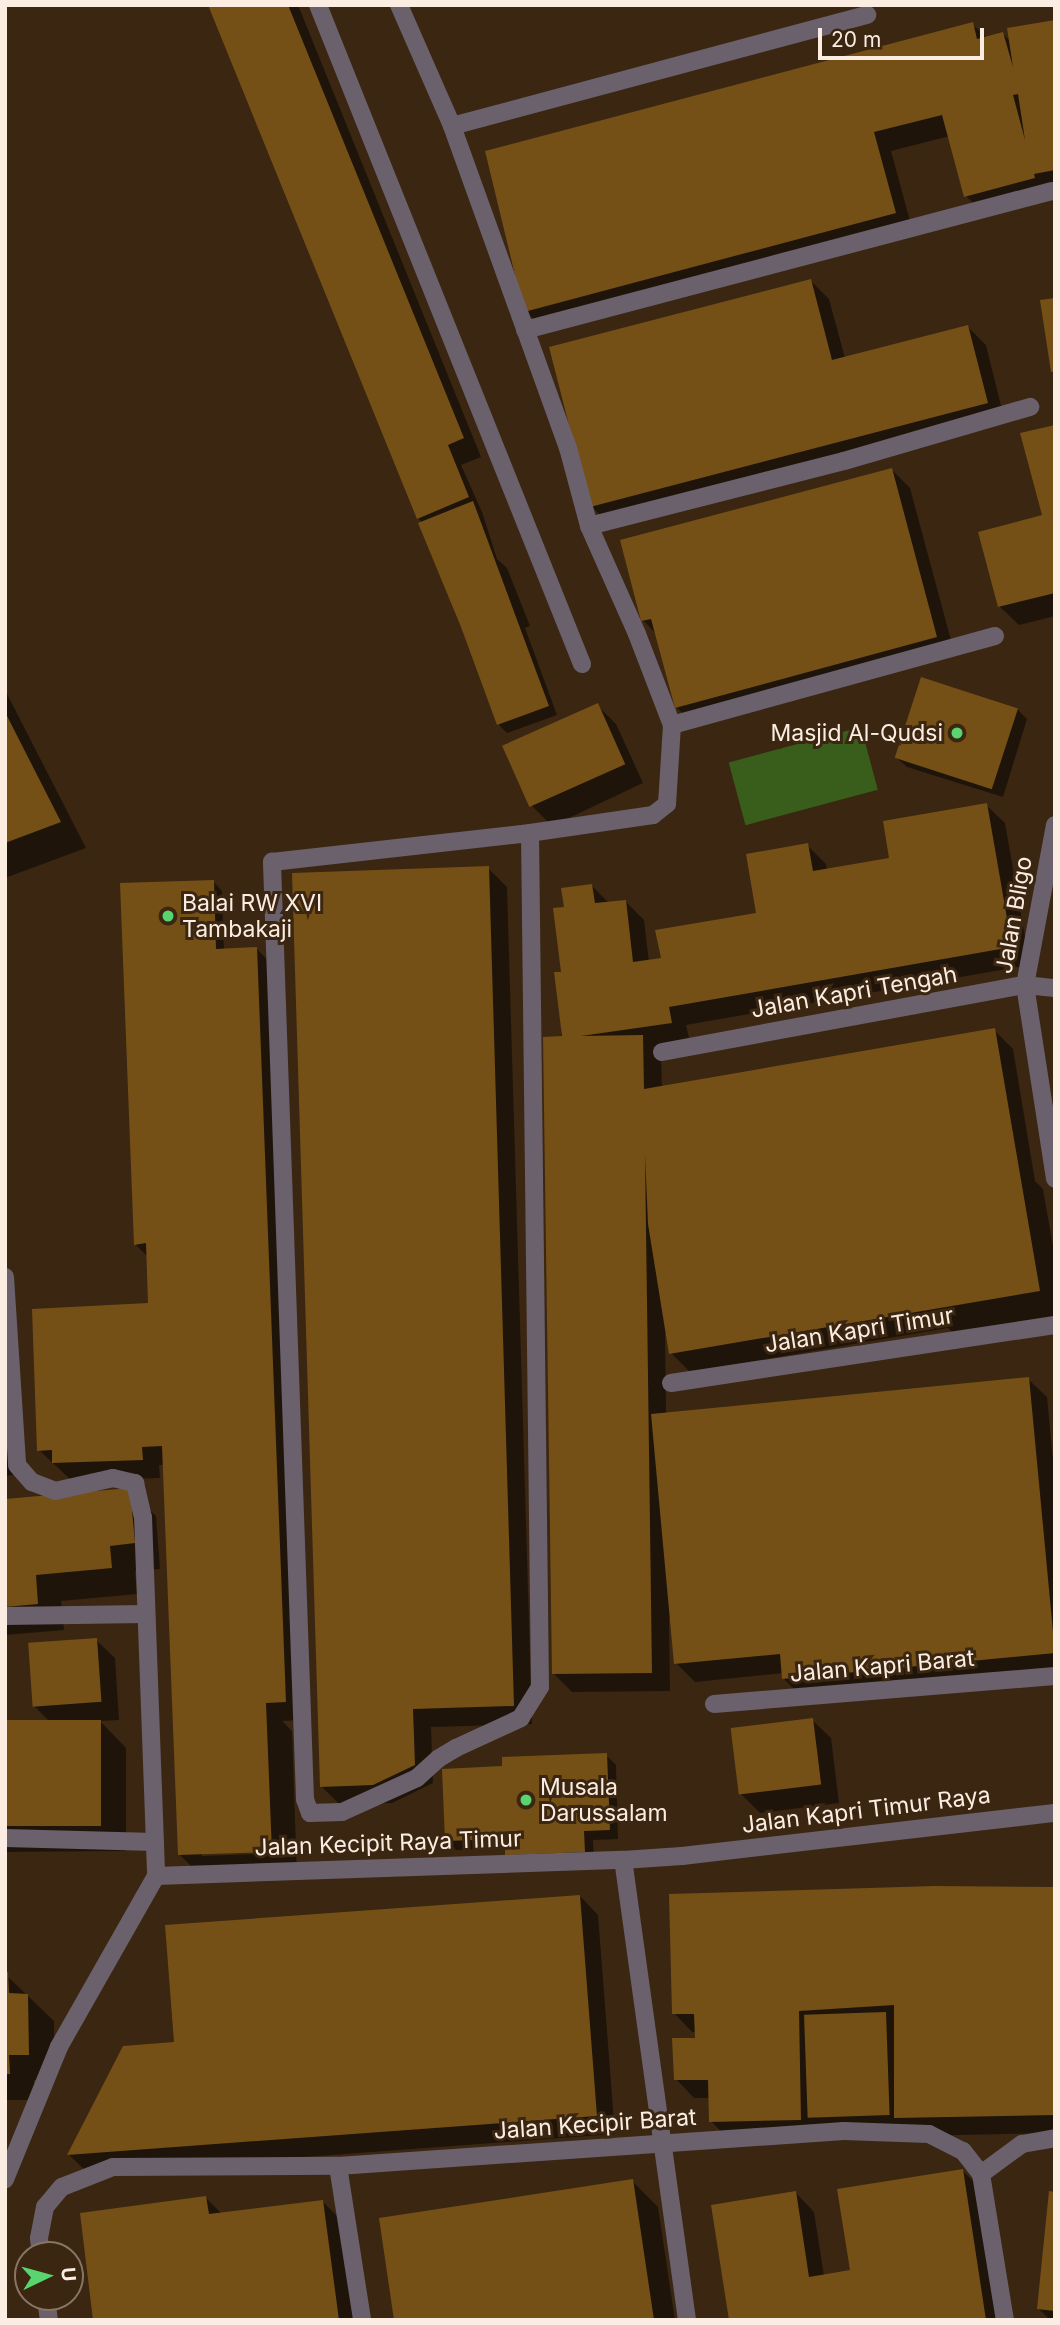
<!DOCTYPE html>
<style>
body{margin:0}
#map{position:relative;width:1060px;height:2325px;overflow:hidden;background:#3b2612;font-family:Inter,sans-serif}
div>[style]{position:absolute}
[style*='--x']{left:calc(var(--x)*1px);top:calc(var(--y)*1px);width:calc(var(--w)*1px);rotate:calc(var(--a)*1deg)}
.green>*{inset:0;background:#395e1b;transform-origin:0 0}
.shadow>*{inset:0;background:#0007}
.building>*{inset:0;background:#755016;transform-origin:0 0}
.minor>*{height:18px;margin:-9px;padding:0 9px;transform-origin:9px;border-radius:9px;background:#6a616c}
.dots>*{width:19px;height:19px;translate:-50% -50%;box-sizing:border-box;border:4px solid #3b2612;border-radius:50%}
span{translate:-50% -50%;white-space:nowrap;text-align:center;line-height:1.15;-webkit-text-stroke:6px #3b2612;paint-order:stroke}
.poi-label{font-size:23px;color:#fbede1}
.right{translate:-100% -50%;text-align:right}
.left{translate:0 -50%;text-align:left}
.street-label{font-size:23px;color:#fbede1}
.frame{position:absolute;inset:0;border:7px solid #fbede1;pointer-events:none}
.north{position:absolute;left:14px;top:2241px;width:70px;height:70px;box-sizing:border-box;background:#3b2612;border:2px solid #887665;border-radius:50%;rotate:85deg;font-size:19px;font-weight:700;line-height:28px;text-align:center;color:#fbede1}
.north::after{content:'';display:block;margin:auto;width:24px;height:32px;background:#59d56f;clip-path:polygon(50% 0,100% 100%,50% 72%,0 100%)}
.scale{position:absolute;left:818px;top:28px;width:166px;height:32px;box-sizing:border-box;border:4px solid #fbede1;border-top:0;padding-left:9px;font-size:21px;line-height:24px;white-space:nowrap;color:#fbede1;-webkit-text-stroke:5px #3b2612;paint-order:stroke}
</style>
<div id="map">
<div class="green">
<div style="left:861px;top:727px;width:65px;height:137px;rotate:75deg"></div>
</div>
<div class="shadow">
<div style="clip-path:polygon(210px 5px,298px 5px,481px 457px,461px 465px,482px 512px,497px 559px,507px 568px,530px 626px,525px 628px,557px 715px,507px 733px,498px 724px,423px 523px,418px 518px)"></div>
<div style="clip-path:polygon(1055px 21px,1055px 191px,985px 215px,966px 196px,950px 136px,891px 151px,913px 232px,544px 330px,526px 311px,972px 24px,987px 38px,1003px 34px,1010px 41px)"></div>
<div style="clip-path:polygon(811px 281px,829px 299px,845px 358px,968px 327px,986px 345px,1005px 422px,610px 525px,591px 506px)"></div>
<div style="clip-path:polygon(1055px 426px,1055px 616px,1019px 625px,1000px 607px,980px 533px,1044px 516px)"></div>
<div style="clip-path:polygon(892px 470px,910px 488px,955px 655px,695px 725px,676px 707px,657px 635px,643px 620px)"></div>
<div style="clip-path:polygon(5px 690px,86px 848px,5px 878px)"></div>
<div style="clip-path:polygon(597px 705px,616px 724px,643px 783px,552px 826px,533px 807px,505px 748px)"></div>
<div style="clip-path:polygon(1017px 709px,1027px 719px,1003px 797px,907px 767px,897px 758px)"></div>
<div style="clip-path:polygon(986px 805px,1005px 823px,1030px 965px,686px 1025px,690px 1042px,653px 1047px,661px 1056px,662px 1088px,994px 1030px,1013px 1049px,1035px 1181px,1043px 1189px,1055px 1258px,1055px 1319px,955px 1335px,948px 1328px,690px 1372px,671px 1353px,665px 1331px,666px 1414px,1028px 1379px,1047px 1397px,1055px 1481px,1055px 1680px,802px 1697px,783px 1678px,783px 1673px,695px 1682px,676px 1663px,672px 1619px,669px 1619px,670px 1691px,572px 1692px,554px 1674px,562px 973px,566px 908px,592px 886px,609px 903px,625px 901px,644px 920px,649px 962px,663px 960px,758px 914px,807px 845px,826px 864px,827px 871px,891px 860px)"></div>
<div style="clip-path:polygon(488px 868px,507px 887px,532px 1724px,431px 1727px,433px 1783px,392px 1803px,340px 1805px,321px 1786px)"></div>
<div style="clip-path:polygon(evenodd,213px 881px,222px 891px,224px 951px,257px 949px,275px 968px,304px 1720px,282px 1721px,292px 1731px,297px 1877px,206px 1881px,180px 1855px,164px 1465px,159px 1465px,160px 1478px,72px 1481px,39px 1450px,150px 1304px,148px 1257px,136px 1245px,213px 881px,281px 1850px,281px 1853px,202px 1856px,202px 1853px,281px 1850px)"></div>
<div style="clip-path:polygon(5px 1428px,15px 1438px,19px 1474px,5px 1476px)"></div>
<div style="clip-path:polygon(130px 1490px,156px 1516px,160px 1569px,135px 1571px,137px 1594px,61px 1601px,64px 1630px,5px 1635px,5px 1500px)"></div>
<div style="clip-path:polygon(96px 1640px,115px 1658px,119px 1720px,100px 1721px,126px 1748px,126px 1851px,5px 1852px,5px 1722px,50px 1722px,34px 1706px)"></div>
<div style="clip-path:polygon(812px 1720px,831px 1738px,839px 1803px,760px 1813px,741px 1794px)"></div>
<div style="clip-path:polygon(606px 1755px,616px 1765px,618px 1839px,593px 1840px,594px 1861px,516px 1864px,507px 1854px,507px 1848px,456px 1850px,447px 1840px,504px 1768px)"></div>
<div style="clip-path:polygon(1055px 1887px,1055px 2133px,729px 2140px,711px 2121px,710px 2098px,694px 2098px,676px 2079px,697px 2040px,697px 2032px,692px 2032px,674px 2013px)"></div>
<div style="clip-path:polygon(580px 1896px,598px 1915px,615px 2134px,88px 2173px,69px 2155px,176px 2044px)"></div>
<div style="clip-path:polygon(5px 1974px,54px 2021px,54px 2080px,34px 2080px,35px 2100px,5px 2100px)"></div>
<div style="clip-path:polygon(962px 2170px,988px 2196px,1001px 2320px,731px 2320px,796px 2193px,814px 2212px,824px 2276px,849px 2272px)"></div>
<div style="clip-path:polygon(632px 2181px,658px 2207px,675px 2320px,397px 2320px)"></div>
<div style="clip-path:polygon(1055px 2194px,1055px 2320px,1050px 2320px,1039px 2309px)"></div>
<div style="clip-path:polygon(206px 2198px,222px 2214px,323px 2202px,341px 2220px,354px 2320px,95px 2320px)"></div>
</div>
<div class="building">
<div style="clip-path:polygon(208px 5px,288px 5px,464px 438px,448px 445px,469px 497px,417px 519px)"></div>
<div style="clip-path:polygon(evenodd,1055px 20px,1055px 170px,1034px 174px,1035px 178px,964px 197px,942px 115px,874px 132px,896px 213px,524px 312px,485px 151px,973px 22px,977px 39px,1003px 32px,1013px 67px,1007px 28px,1055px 20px,1018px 94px,1025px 140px,1013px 95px,1018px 94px)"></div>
<div style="clip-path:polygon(811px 279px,832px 360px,968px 325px,988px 403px,590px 507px,549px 347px)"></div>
<div style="clip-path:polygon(1055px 298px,1055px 371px,1051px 372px,1040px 300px)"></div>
<div style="clip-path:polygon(1055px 425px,1055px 593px,998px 607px,978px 532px,1042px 515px,1020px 433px)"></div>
<div style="clip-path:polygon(892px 468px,937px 637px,675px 708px,651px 619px,641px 621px,620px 540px)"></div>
<div style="clip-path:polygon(473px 501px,549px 706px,497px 725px,461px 627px,418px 523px)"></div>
<div style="left:921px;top:677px;width:102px;height:85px;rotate:18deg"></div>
<div style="left:598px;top:703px;width:67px;height:105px;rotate:66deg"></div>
<div style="clip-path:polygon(5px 712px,61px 822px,5px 843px)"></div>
<div style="clip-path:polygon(987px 803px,1012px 947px,669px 1007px,672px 1023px,581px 1036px,643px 1035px,644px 1089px,995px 1028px,1040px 1291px,669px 1354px,648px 1224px,645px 1154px,652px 1673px,552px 1674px,543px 1037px,562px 1036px,554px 972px,561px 972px,553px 908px,564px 907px,561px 888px,592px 884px,595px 903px,626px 900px,633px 962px,661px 958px,655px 930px,756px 913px,746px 854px,808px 843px,813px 871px,889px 858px,883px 821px)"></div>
<div style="clip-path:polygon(489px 866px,514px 1706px,413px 1709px,415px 1765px,373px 1785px,320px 1787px,292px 873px)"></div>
<div style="clip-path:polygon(214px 880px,216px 949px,257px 947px,286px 1702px,266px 1703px,272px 1852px,178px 1855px,162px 1446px,142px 1447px,143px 1460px,52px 1463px,52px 1450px,37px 1451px,32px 1309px,148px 1303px,146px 1243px,134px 1245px,120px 883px)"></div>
<div style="clip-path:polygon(1029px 1377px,1055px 1653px,782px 1679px,780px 1654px,674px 1664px,651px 1414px)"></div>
<div style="clip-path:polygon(130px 1488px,135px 1543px,110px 1546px,112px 1568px,36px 1575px,38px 1604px,5px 1607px,5px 1499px)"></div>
<div style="left:97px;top:1638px;width:64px;height:69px;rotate:86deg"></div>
<div style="left:813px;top:1718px;width:67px;height:83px;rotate:83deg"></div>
<div style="left:5px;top:1720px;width:96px;height:106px"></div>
<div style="clip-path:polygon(607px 1753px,610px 1830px,584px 1831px,585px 1852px,505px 1855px,505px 1839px,445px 1841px,442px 1769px,502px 1766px,502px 1757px)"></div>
<div style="clip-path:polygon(935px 1886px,1055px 1887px,1055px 2115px,894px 2118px,894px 2005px,799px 2011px,801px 2120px,709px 2122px,708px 2080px,674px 2080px,672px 2038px,695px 2038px,694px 2014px,672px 2014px,669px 1894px)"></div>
<div style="clip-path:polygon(580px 1895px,597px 2116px,67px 2155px,123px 2046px,174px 2042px,165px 1925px)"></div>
<div style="clip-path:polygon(5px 1972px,8px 1972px,9px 1993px,28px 1994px,29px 2055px,9px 2055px,10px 2074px,5px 2074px)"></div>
<div style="left:886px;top:2012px;width:103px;height:82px;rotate:88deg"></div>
<div style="clip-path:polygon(963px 2169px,986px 2320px,729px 2320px,711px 2205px,796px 2191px,809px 2277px,850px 2270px,837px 2189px)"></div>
<div style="clip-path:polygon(633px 2179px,654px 2320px,394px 2320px,379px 2218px)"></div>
<div style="clip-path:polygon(1049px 2191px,1055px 2192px,1055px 2311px,1037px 2309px)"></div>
<div style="clip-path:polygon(206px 2196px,209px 2214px,323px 2200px,339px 2320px,93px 2320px,80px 2213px)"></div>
</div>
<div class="minor">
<div style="--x:318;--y:5;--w:710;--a:68.17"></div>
<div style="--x:399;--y:5;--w:132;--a:66.3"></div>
<div style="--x:452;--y:126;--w:342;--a:70.2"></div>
<div style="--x:568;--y:448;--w:81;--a:74.9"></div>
<div style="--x:589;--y:526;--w:118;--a:66"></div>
<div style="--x:637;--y:634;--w:97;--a:69"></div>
<div style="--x:672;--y:725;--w:79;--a:93.6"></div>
<div style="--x:667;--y:804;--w:18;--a:142"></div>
<div style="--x:653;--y:815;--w:124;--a:171.7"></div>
<div style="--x:452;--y:126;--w:430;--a:-15"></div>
<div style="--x:525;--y:330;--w:545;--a:-14.78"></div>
<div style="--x:589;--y:526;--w:263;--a:-14.3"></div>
<div style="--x:844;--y:461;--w:194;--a:-16.2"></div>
<div style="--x:672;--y:725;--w:335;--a:-15.4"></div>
<div style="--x:1055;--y:825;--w:163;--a:100.6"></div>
<div style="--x:1025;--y:985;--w:196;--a:81.2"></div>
<div style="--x:530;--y:833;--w:854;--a:89.33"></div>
<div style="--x:540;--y:1687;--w:36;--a:122"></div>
<div style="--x:521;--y:1718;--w:72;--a:155.2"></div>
<div style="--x:456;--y:1748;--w:21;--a:149"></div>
<div style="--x:438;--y:1759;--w:28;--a:138"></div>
<div style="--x:417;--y:1778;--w:82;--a:155.6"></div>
<div style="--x:342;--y:1812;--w:32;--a:178"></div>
<div style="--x:310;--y:1813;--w:15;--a:-110"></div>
<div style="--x:305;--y:1799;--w:938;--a:-92.02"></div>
<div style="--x:272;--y:862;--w:260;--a:-6.4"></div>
<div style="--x:662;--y:1052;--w:369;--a:-10.5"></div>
<div style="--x:1025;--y:985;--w:30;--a:6"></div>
<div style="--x:5;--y:1277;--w:188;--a:86.3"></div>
<div style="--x:17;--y:1465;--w:23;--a:49"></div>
<div style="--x:32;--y:1482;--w:25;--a:21"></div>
<div style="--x:55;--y:1491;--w:59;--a:-12.6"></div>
<div style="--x:113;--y:1478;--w:23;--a:13"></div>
<div style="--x:135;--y:1483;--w:35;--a:77"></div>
<div style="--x:143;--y:1517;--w:359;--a:87.9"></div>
<div style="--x:156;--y:1876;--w:197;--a:119.6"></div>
<div style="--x:59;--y:2047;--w:143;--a:112.2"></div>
<div style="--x:671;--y:1383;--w:388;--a:-8.6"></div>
<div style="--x:5;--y:1616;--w:140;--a:-0.8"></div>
<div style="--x:714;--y:1704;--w:342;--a:-4.7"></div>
<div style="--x:5;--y:1838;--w:150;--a:1.5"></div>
<div style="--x:156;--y:1876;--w:467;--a:-2"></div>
<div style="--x:338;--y:2166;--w:156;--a:81.1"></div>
<div style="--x:981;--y:2174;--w:148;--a:80.7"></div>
<div style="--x:41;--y:2255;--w:17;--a:-97"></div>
<div style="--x:39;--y:2238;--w:32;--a:-79"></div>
<div style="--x:45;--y:2207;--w:26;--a:-50"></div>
<div style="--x:62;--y:2187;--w:55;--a:-21.4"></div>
<div style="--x:113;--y:2167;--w:225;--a:-0.3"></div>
<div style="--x:338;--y:2166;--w:507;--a:-3.96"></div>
<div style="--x:844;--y:2131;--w:85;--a:2"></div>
<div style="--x:929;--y:2134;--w:38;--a:27"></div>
<div style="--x:963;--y:2151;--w:29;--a:52"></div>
<div style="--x:981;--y:2174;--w:51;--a:-36.2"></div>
<div style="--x:1022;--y:2144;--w:34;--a:-10"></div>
<div style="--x:46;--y:2297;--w:23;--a:83"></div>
<div style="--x:687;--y:2320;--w:464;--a:-97.9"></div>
<div style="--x:623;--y:1860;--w:59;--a:-3.9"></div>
<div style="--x:682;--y:1856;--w:375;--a:-6.6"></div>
</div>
<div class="dots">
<div style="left:957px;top:733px;background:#59d56f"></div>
<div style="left:168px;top:916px;background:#59d56f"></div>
<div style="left:526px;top:1800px;background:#59d56f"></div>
</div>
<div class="poi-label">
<span class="right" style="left:943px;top:733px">Masjid Al-Qudsi</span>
<span class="left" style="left:182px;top:916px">Balai RW XVI<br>Tambakaji</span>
<span class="left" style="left:540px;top:1800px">Musala<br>Darussalam</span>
</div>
<div class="street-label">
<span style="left:1014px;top:915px;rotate:-80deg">Jalan Bligo</span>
<span style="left:854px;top:992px;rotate:-10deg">Jalan Kapri Tengah</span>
<span style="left:859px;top:1330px;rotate:-9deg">Jalan Kapri Timur</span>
<span style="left:882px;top:1666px;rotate:-5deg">Jalan Kapri Barat</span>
<span style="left:866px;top:1810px;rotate:-7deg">Jalan Kapri Timur Raya</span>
<span style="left:388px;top:1843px;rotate:-2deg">Jalan Kecipit Raya Timur</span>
<span style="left:595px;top:2124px;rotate:-4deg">Jalan Kecipir Barat</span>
</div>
<div class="frame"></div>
<div class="north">U</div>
<div class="scale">20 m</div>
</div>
